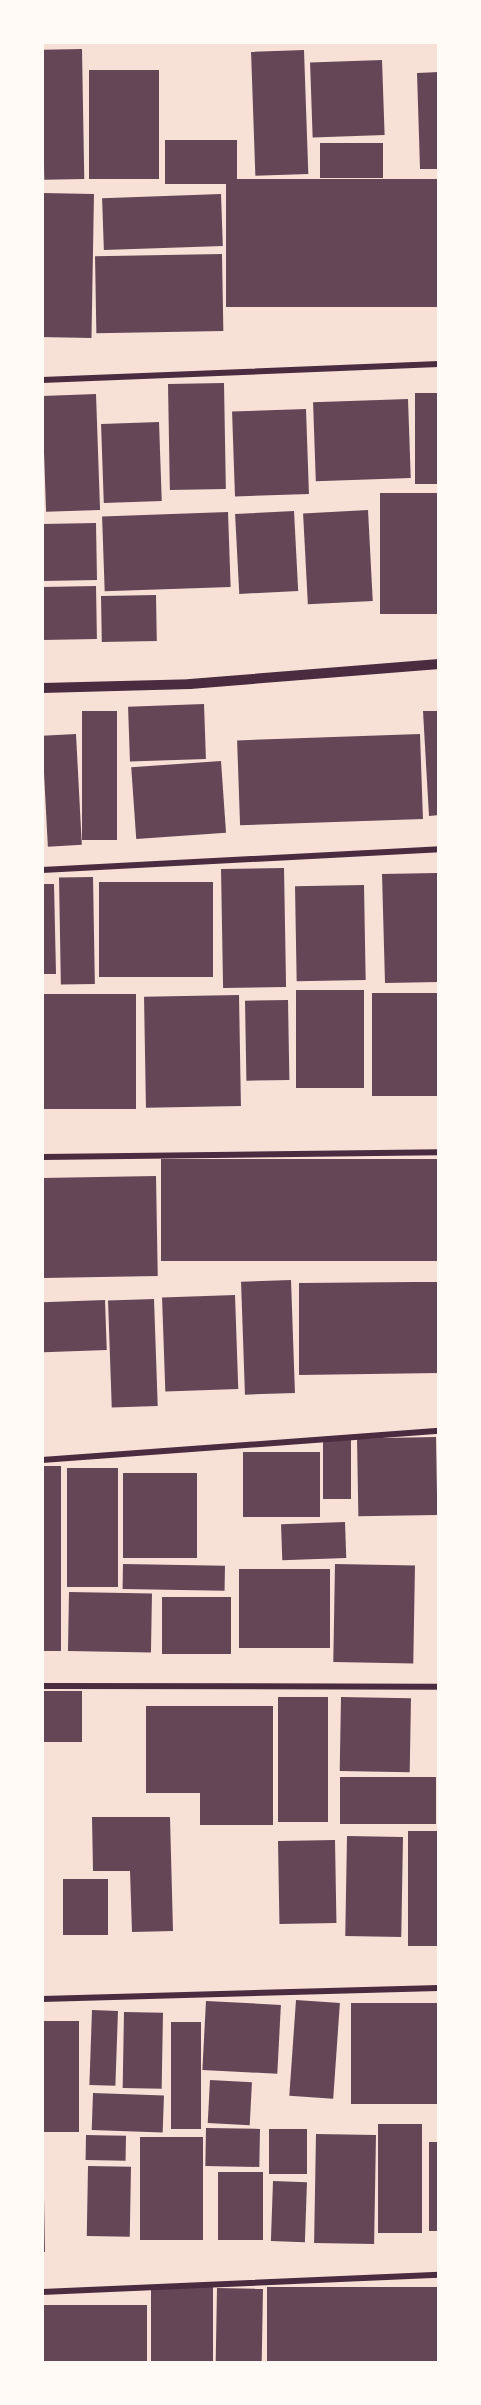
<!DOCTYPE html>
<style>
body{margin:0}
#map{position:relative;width:481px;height:2405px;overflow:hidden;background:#f7e1d7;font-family:Barlow,sans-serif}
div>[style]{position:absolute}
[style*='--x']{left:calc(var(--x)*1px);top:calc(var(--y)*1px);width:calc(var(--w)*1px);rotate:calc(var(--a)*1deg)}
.building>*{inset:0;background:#644757;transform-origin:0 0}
.minor>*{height:6px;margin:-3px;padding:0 3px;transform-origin:3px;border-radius:3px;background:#4a2c40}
.tertiary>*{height:10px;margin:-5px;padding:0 5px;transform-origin:5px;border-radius:5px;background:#4a2c40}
span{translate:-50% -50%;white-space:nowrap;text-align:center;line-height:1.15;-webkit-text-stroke:4.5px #fffaf5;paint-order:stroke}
.frame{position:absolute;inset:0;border:44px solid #fffaf5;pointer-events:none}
</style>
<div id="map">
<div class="building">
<div style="left:82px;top:49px;width:130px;height:40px;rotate:89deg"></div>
<div style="left:304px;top:50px;width:124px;height:53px;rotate:88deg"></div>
<div style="left:382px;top:60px;width:75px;height:72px;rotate:88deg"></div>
<div style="left:89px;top:70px;width:70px;height:109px"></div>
<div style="clip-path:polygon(439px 72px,439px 169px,420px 169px,417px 73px)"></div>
<div style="left:165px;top:140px;width:72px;height:44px"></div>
<div style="left:320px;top:143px;width:63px;height:35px"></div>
<div style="left:439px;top:179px;width:128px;height:213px;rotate:90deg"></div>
<div style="left:42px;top:193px;width:52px;height:144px;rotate:1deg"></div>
<div style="left:221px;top:194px;width:52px;height:119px;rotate:88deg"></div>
<div style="left:222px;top:254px;width:77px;height:127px;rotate:89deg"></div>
<div style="left:224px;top:383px;width:106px;height:56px;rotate:89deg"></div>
<div style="left:439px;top:393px;width:91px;height:24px;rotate:90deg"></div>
<div style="left:96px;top:394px;width:116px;height:54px;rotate:88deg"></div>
<div style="left:408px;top:399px;width:79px;height:95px;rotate:88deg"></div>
<div style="left:306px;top:409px;width:85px;height:74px;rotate:88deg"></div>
<div style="left:159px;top:422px;width:79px;height:58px;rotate:88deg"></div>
<div style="left:439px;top:493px;width:121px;height:59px;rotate:90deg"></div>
<div style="left:368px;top:510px;width:91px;height:65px;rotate:87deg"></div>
<div style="left:294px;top:511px;width:80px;height:59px;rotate:87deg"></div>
<div style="left:228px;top:512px;width:75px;height:126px;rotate:88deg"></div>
<div style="left:96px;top:523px;width:57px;height:54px;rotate:89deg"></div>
<div style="left:96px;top:586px;width:53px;height:54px;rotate:89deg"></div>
<div style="left:156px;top:595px;width:46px;height:55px;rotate:89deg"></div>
<div style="left:204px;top:704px;width:55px;height:76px;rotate:88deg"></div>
<div style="left:82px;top:711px;width:35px;height:129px"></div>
<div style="clip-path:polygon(423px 711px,439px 711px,439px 815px,429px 816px)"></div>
<div style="left:76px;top:734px;width:111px;height:34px;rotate:87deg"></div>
<div style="left:420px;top:734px;width:85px;height:183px;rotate:88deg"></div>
<div style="left:221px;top:761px;width:72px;height:90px;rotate:86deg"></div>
<div style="left:284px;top:868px;width:119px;height:63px;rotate:89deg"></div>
<div style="clip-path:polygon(436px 873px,439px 873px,439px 982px,385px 983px,382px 874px)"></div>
<div style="left:93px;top:877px;width:107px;height:34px;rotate:89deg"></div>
<div style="left:213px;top:882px;width:95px;height:114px;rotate:90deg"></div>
<div style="clip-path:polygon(42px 884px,54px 884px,56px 974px,42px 974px)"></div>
<div style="left:364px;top:885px;width:95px;height:69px;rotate:89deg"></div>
<div style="left:296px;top:990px;width:68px;height:98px"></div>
<div style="left:439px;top:993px;width:103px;height:67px;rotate:90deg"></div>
<div style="left:136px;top:994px;width:115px;height:94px;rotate:90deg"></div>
<div style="left:239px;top:995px;width:111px;height:95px;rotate:89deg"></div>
<div style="left:288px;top:1000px;width:80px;height:43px;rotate:89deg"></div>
<div style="left:439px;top:1159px;width:102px;height:278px;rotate:90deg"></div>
<div style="left:156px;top:1176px;width:100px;height:114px;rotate:89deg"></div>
<div style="left:291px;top:1280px;width:113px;height:50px;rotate:88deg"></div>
<div style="clip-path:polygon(414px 1282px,439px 1282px,439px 1373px,299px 1375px,299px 1283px)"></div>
<div style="left:235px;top:1295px;width:94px;height:73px;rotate:88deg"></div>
<div style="left:154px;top:1299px;width:107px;height:46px;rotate:88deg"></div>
<div style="left:105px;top:1300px;width:50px;height:63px;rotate:88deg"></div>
<div style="left:436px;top:1437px;width:78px;height:79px;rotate:89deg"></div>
<div style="left:323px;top:1440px;width:28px;height:59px"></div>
<div style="left:320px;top:1452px;width:65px;height:77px;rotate:90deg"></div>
<div style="left:42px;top:1466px;width:19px;height:185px"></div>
<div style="left:67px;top:1468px;width:51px;height:119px"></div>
<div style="left:123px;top:1473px;width:74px;height:85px"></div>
<div style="left:345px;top:1522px;width:36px;height:64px;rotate:88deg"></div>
<div style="left:123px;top:1564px;width:102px;height:25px;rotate:1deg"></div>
<div style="left:335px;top:1564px;width:80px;height:98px;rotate:1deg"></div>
<div style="left:239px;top:1569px;width:91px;height:79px"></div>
<div style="left:69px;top:1592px;width:83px;height:59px;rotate:1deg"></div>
<div style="left:162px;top:1597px;width:69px;height:57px"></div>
<div style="left:42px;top:1691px;width:40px;height:51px"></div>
<div style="left:278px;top:1697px;width:50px;height:125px"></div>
<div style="left:341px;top:1697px;width:70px;height:74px;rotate:1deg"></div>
<div style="clip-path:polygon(146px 1706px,273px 1706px,273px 1825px,200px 1825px,200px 1793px,146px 1793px)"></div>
<div style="left:340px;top:1777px;width:96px;height:47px"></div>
<div style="clip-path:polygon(92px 1817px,170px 1817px,173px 1931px,132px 1932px,130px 1871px,93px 1871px)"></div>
<div style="left:408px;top:1831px;width:31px;height:115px"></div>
<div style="left:347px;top:1836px;width:56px;height:100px;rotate:1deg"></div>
<div style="left:335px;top:1840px;width:83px;height:57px;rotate:89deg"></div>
<div style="left:63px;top:1879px;width:45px;height:56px"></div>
<div style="left:296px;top:2000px;width:44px;height:96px;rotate:4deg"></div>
<div style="left:206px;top:2001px;width:75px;height:69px;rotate:3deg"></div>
<div style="left:351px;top:2003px;width:88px;height:101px"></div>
<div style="left:92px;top:2010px;width:26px;height:75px;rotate:2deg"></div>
<div style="left:124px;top:2012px;width:39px;height:76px;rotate:1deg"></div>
<div style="left:42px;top:2021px;width:37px;height:111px"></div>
<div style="left:171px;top:2022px;width:30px;height:107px"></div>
<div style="left:210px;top:2080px;width:42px;height:43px;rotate:3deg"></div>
<div style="left:93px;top:2093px;width:71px;height:37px;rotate:2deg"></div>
<div style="left:378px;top:2124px;width:44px;height:109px"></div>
<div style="left:206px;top:2128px;width:54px;height:38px;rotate:1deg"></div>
<div style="left:269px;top:2129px;width:38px;height:45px"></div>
<div style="left:316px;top:2134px;width:60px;height:109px;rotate:1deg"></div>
<div style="left:86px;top:2135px;width:40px;height:25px;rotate:1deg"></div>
<div style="left:140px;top:2137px;width:63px;height:103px"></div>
<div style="left:429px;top:2142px;width:10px;height:89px"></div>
<div style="left:88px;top:2166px;width:43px;height:70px;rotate:1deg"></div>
<div style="left:218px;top:2172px;width:45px;height:68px"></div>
<div style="left:273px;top:2181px;width:34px;height:60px;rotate:2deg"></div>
<div style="clip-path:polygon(42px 2198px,44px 2198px,45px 2252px,42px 2252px)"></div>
<div style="left:213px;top:2287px;width:76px;height:62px;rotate:90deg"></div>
<div style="left:439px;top:2287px;width:76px;height:172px;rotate:90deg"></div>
<div style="left:217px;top:2288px;width:46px;height:75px;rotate:1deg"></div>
<div style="left:42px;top:2305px;width:105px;height:58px"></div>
</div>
<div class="minor">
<div style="--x:42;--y:380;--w:397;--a:-2.3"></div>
<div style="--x:42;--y:870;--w:398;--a:-3"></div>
<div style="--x:42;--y:1157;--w:397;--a:-0.7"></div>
<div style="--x:42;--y:1460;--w:398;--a:-4.2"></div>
<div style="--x:42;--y:1686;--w:397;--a:0.1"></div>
<div style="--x:42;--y:1999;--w:397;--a:-1.6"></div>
<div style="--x:42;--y:2292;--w:397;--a:-2.5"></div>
</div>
<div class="tertiary">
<div style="--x:42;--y:688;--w:148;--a:-1.5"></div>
<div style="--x:190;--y:684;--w:250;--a:-4.6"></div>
</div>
<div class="frame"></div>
</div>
